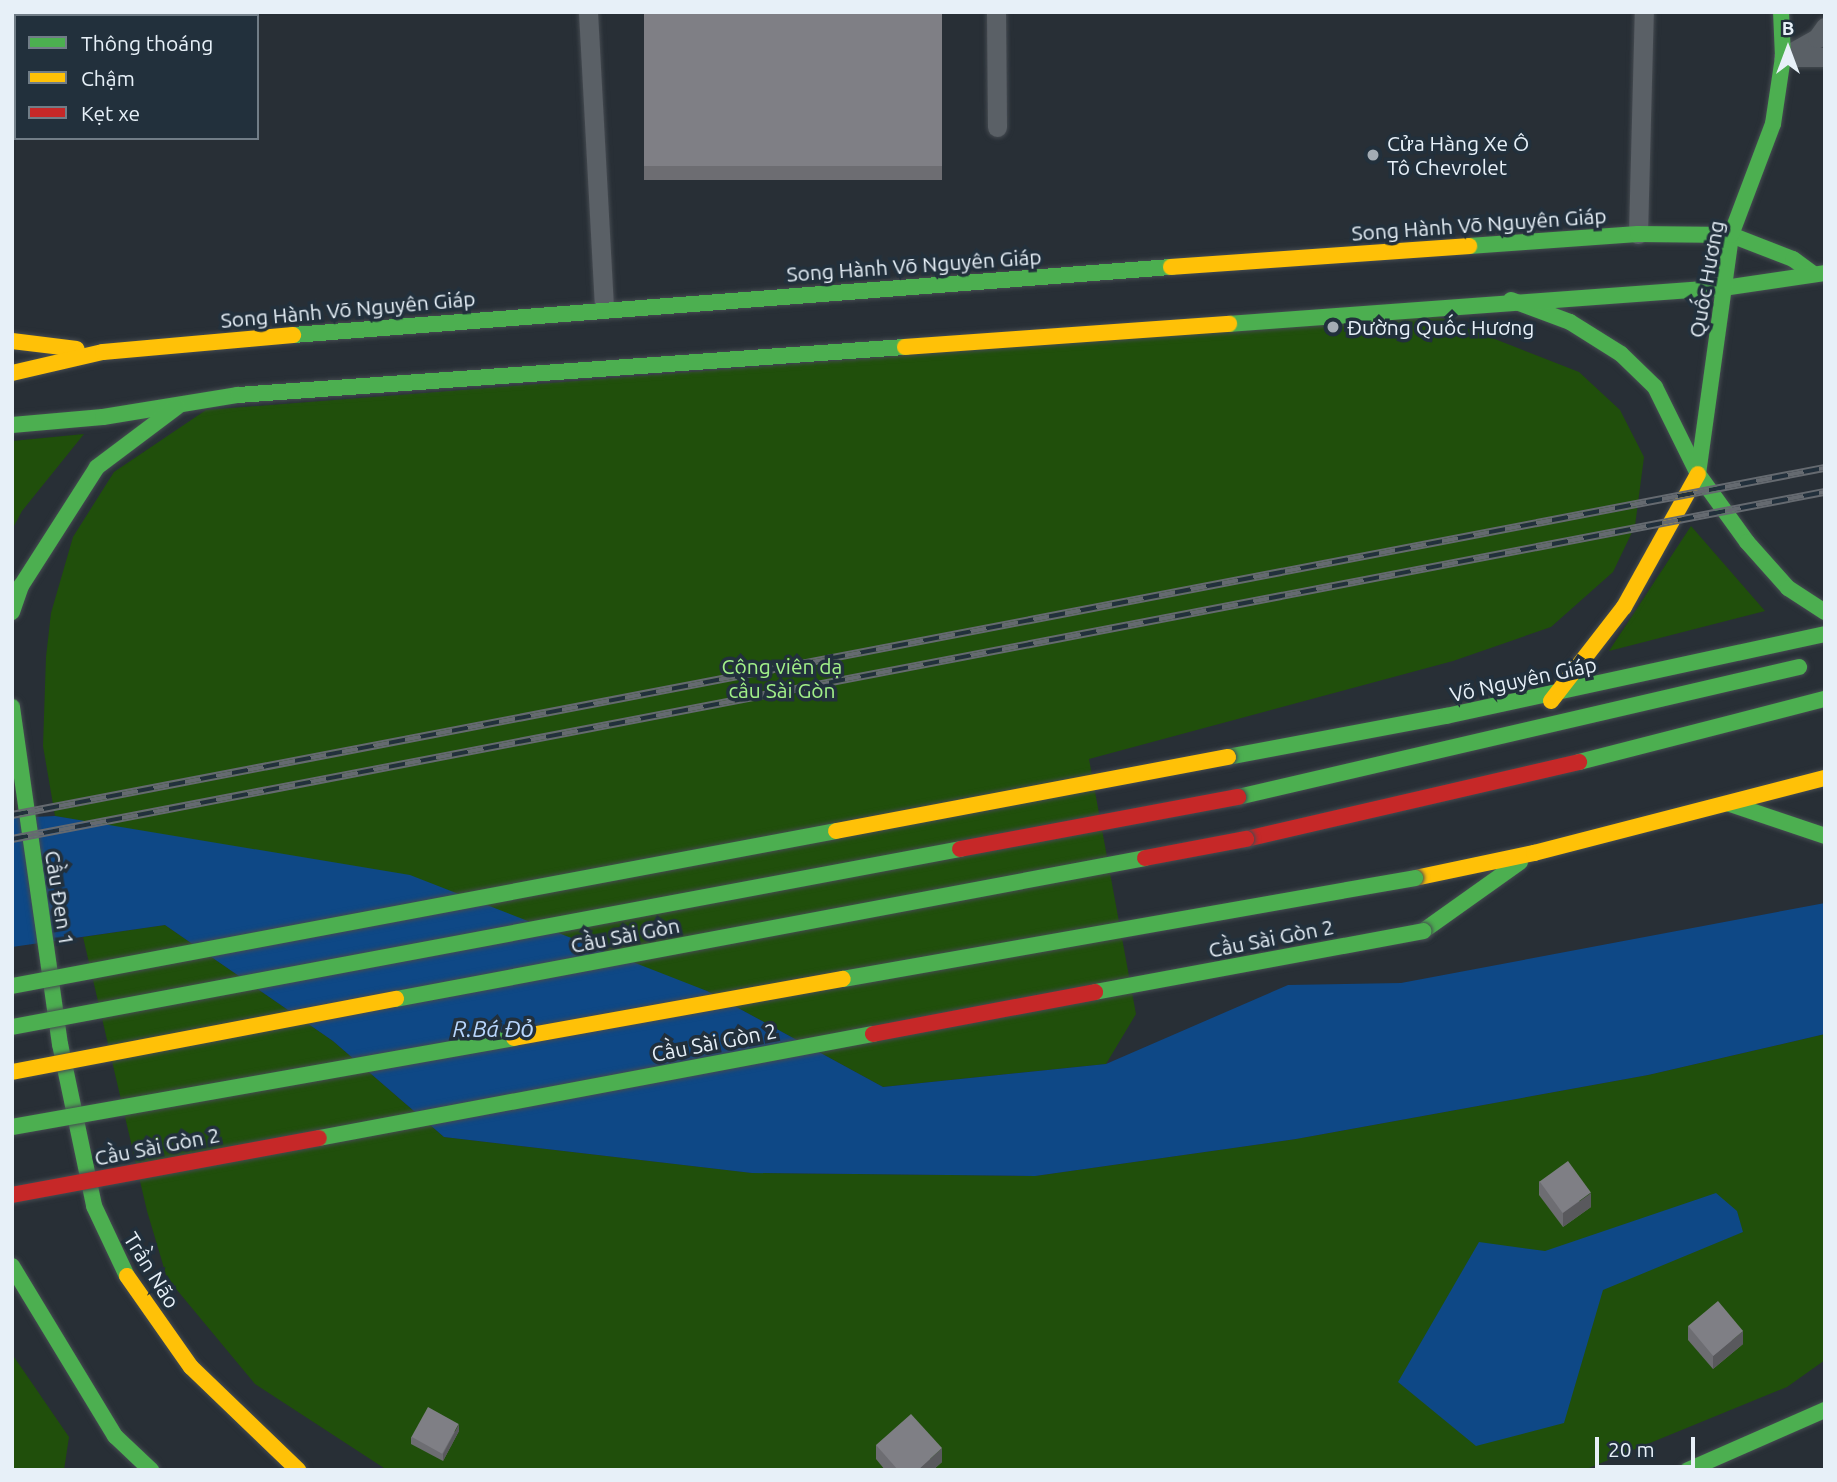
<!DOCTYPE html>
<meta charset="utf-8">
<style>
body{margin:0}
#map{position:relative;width:1837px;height:1482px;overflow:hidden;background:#282f36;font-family:Ubuntu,sans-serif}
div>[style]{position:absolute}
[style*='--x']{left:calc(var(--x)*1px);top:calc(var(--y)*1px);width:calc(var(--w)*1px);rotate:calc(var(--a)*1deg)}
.green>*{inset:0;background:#204f0b}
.water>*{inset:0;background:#0e4886}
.roads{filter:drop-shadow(0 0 2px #454b51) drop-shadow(0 0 2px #454b51)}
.lane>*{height:19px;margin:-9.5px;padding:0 9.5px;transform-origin:9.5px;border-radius:9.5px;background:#5a6066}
.fast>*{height:16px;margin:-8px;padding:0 8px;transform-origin:8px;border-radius:8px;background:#4caf50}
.slow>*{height:16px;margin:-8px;padding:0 8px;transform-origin:8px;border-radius:8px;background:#ffc107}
.jam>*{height:16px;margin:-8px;padding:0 8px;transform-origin:8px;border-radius:8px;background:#c62828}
.rail>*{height:8px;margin-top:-4px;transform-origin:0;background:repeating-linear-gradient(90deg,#22303c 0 16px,#656a70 0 32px);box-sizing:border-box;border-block:2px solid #656a70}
.bridges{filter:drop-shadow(0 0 2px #454b51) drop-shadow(0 0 2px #454b51)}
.fast-bridge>*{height:16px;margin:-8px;padding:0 8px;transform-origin:8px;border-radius:8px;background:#4caf50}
.slow-bridge>*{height:16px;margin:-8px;padding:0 8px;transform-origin:8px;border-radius:8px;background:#ffc107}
.jam-bridge>*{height:16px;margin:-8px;padding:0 8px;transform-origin:8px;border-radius:8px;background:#c62828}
.wall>*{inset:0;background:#6d6d72;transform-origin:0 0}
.shaded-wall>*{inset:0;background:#59595d}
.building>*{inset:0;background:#7f7f85;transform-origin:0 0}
.dots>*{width:19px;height:19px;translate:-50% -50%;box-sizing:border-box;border:4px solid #22303c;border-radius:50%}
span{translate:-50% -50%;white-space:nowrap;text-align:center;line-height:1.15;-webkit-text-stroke:7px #22303c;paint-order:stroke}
.poi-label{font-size:21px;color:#e7f0f8}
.left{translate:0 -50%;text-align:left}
.street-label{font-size:21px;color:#e7f0f8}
.park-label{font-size:21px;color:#a2f189}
.water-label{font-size:23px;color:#b8d6fd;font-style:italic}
.frame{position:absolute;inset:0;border:14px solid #e7f0f8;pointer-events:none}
.legend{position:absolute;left:14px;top:14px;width:245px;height:126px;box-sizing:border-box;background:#22303c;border:2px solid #717d87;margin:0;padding:9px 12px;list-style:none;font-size:21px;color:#e7f0f8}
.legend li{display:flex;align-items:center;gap:14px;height:35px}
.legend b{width:35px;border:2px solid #717d87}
.north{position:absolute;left:1753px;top:14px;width:70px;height:70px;-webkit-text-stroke:5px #22303c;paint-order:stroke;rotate:0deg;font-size:19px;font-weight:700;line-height:28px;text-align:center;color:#e7f0f8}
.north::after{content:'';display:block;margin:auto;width:24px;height:32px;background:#e7f0f8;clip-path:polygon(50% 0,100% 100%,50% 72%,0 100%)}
.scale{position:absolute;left:1595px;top:1437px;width:100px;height:32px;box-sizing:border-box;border:4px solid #e7f0f8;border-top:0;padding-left:9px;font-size:21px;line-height:24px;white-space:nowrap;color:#e7f0f8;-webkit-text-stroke:5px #22303c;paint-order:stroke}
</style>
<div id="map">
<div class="green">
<div style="clip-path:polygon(1431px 314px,1579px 372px,1620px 410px,1644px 457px,1635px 526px,1613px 572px,1551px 627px,1453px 661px,1089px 759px,1136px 1014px,1106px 1064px,883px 1087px,707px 991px,225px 847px,55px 816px,43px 746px,46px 657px,51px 613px,73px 537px,114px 472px,206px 410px)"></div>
<div style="clip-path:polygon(84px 434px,22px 511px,12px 530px,12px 441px)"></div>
<div style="clip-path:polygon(1691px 526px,1765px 611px,1609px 651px)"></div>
<div style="clip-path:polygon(165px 925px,333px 1041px,444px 1137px,753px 1173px,1035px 1176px,1296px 1139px,1648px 1075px,1825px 1034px,1825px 1360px,1787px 1387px,1584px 1470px,387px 1470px,255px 1384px,167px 1278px,147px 1211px,83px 937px)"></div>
<div style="clip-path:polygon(12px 1354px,69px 1437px,64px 1470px,12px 1470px)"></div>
</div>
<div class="water">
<div style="clip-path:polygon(55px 816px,410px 875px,707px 991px,883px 1087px,1106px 1064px,1288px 985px,1401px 983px,1825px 903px,1825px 1034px,1648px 1075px,1296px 1139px,1035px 1176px,752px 1173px,444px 1137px,333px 1041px,165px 925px,12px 947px,12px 818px)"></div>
<div style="clip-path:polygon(1716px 1193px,1737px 1211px,1743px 1232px,1603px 1290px,1564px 1423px,1476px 1446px,1398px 1382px,1479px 1242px,1545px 1251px)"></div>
</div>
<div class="roads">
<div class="lane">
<div style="--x:588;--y:12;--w:296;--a:86.9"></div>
<div style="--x:996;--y:12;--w:115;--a:89.5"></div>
<div style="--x:1783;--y:57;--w:39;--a:-29"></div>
<div style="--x:1817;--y:38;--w:14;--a:-54"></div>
<div style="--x:1784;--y:57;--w:41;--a:0"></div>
<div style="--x:1638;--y:234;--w:222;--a:-88.5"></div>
</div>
<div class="fast">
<div style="--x:1469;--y:246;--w:169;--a:-4.1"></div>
<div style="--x:1638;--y:234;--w:93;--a:0.6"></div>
<div style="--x:1731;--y:235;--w:66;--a:21.2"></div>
<div style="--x:1793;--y:259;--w:24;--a:36"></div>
<div style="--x:1511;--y:300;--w:63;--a:20.4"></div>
<div style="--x:1570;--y:322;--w:60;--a:32.1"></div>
<div style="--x:1621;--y:354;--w:47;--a:44.1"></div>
<div style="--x:1655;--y:387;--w:97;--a:63.7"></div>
<div style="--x:1698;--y:474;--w:84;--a:54.2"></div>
<div style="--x:1747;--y:542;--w:62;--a:48.3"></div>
<div style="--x:1788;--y:588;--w:44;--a:33"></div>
<div style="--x:1229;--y:324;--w:496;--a:-4.2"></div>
<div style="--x:1724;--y:288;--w:102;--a:-8.4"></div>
<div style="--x:293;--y:335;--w:881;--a:-4.43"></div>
<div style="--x:12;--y:425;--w:91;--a:-5"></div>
<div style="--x:103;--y:417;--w:137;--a:-9.3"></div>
<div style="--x:238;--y:395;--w:669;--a:-4.12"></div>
<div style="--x:1698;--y:474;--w:241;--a:-82.1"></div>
<div style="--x:1731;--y:235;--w:119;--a:-69.3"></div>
<div style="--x:1773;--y:124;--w:68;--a:-81.5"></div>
<div style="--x:1783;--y:57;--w:45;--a:-92.5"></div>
<div style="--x:12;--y:612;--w:28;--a:-71"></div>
<div style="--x:21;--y:586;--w:141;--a:-57.4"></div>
<div style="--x:97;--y:467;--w:100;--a:-36.9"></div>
<div style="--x:12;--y:707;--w:340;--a:81.9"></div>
<div style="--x:60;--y:1044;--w:166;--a:78.1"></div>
<div style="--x:94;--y:1206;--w:77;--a:64.8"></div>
<div style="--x:1228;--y:757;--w:222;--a:-10.7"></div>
<div style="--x:1446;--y:716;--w:388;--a:-12.2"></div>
<div style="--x:1579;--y:762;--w:254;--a:-14.4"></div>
<div style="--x:1238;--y:797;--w:576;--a:-13.05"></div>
<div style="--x:1730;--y:804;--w:100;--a:18.6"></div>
<div style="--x:1423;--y:931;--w:119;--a:-35.4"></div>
<div style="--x:12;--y:1266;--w:199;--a:58.8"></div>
<div style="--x:115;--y:1436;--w:50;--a:43.4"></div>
<div style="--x:1688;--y:1470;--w:150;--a:-23.7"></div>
</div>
<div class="slow">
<div style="--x:1171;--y:267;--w:299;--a:-4"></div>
<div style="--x:12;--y:341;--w:65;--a:7"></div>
<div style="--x:905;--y:347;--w:325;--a:-4.1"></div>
<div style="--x:12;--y:373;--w:93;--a:-13"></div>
<div style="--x:103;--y:352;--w:191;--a:-5.1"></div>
<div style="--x:1551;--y:701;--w:119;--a:-52.2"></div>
<div style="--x:1624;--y:607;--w:152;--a:-60.9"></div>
<div style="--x:1415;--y:878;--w:122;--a:-11.9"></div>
<div style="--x:1534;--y:853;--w:301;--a:-14.5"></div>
<div style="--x:127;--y:1276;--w:111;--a:54.9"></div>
<div style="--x:191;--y:1367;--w:149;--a:43.9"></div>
</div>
<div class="jam">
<div style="--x:1246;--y:839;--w:342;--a:-13"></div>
</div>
</div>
<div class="rail">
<div style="--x:12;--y:815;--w:1846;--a:-10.84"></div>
<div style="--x:12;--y:839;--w:1846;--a:-10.84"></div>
</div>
<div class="bridges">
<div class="fast-bridge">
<div style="--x:843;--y:979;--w:581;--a:-10.01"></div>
<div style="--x:12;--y:986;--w:838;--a:-10.65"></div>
<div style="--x:1095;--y:992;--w:334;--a:-10.5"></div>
<div style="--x:396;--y:999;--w:762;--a:-10.66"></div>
<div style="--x:12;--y:1027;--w:965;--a:-10.63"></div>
<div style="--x:12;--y:1127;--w:510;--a:-10.05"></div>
<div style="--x:319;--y:1138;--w:564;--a:-10.63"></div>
</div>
<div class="slow-bridge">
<div style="--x:836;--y:831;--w:399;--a:-10.7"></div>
<div style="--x:514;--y:1038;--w:334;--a:-10.2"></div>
<div style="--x:12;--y:1072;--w:391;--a:-10.8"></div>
</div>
<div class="jam-bridge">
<div style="--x:960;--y:849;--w:283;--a:-10.6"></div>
<div style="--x:1145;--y:858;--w:103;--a:-10.7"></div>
<div style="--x:873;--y:1034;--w:226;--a:-10.7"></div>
<div style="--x:12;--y:1195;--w:312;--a:-10.5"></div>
</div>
</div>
<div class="wall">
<div style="left:644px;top:12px;width:298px;height:168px"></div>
<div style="clip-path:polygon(1539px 1181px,1591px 1207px,1563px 1227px,1539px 1195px)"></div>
<div style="clip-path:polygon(1688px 1326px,1743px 1344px,1713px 1369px,1688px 1340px)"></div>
<div style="clip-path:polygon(459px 1431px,443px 1461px,411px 1444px,411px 1437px)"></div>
<div style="clip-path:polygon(876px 1445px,942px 1462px,933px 1470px,885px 1470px,876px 1459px)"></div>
</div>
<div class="shaded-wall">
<div style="clip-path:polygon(1591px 1193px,1591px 1207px,1563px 1227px,1563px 1213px)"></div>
<div style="clip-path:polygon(1743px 1331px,1743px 1344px,1713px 1369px,1713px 1356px)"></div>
<div style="clip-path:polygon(459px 1424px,459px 1431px,443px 1461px,443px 1454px)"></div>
<div style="clip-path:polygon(942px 1448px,942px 1462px,933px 1470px,918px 1470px)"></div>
</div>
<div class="building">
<div style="left:644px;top:12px;width:298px;height:154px"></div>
<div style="left:1568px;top:1161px;width:39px;height:35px;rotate:54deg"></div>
<div style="left:1718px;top:1301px;width:39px;height:39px;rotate:50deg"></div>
<div style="left:428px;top:1407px;width:35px;height:34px;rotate:29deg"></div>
<div style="clip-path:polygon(911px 1414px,942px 1448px,918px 1470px,898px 1470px,876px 1445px)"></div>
</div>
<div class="dots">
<div style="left:1373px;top:155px;background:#a4acb4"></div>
<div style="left:1333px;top:327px;background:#a4acb4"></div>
</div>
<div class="poi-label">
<span class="left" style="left:1387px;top:155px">Cửa Hàng Xe Ô<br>Tô Chevrolet</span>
<span class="left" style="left:1347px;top:327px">Đường Quốc Hương</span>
</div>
<div class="street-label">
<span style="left:1479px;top:224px;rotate:-4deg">Song Hành Võ Nguyên Giáp</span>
<span style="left:914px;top:265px;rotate:-4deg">Song Hành Võ Nguyên Giáp</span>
<span style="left:1706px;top:279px;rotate:-80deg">Quốc Hương</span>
<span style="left:348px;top:309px;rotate:-5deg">Song Hành Võ Nguyên Giáp</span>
<span style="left:1523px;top:679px;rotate:-12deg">Võ Nguyên Giáp</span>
<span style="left:60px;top:898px;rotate:81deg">Cầu Đen 1</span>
<span style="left:625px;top:935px;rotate:-11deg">Cầu Sài Gòn</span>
<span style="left:1271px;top:938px;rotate:-11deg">Cầu Sài Gòn 2</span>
<span style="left:714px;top:1042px;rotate:-11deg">Cầu Sài Gòn 2</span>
<span style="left:157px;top:1146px;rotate:-11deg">Cầu Sài Gòn 2</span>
<span style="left:152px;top:1270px;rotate:58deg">Trần Não</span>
</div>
<div class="park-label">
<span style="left:782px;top:678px">Công viên dạ<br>cầu Sài Gòn</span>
</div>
<div class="water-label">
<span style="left:493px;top:1029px">R.Bá Đỏ</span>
</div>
<div class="frame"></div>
<ul class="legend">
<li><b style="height:9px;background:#4caf50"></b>Thông thoáng</li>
<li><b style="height:9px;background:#ffc107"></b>Chậm</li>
<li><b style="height:9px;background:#c62828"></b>Kẹt xe</li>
</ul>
<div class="north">B</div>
<div class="scale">20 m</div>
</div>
